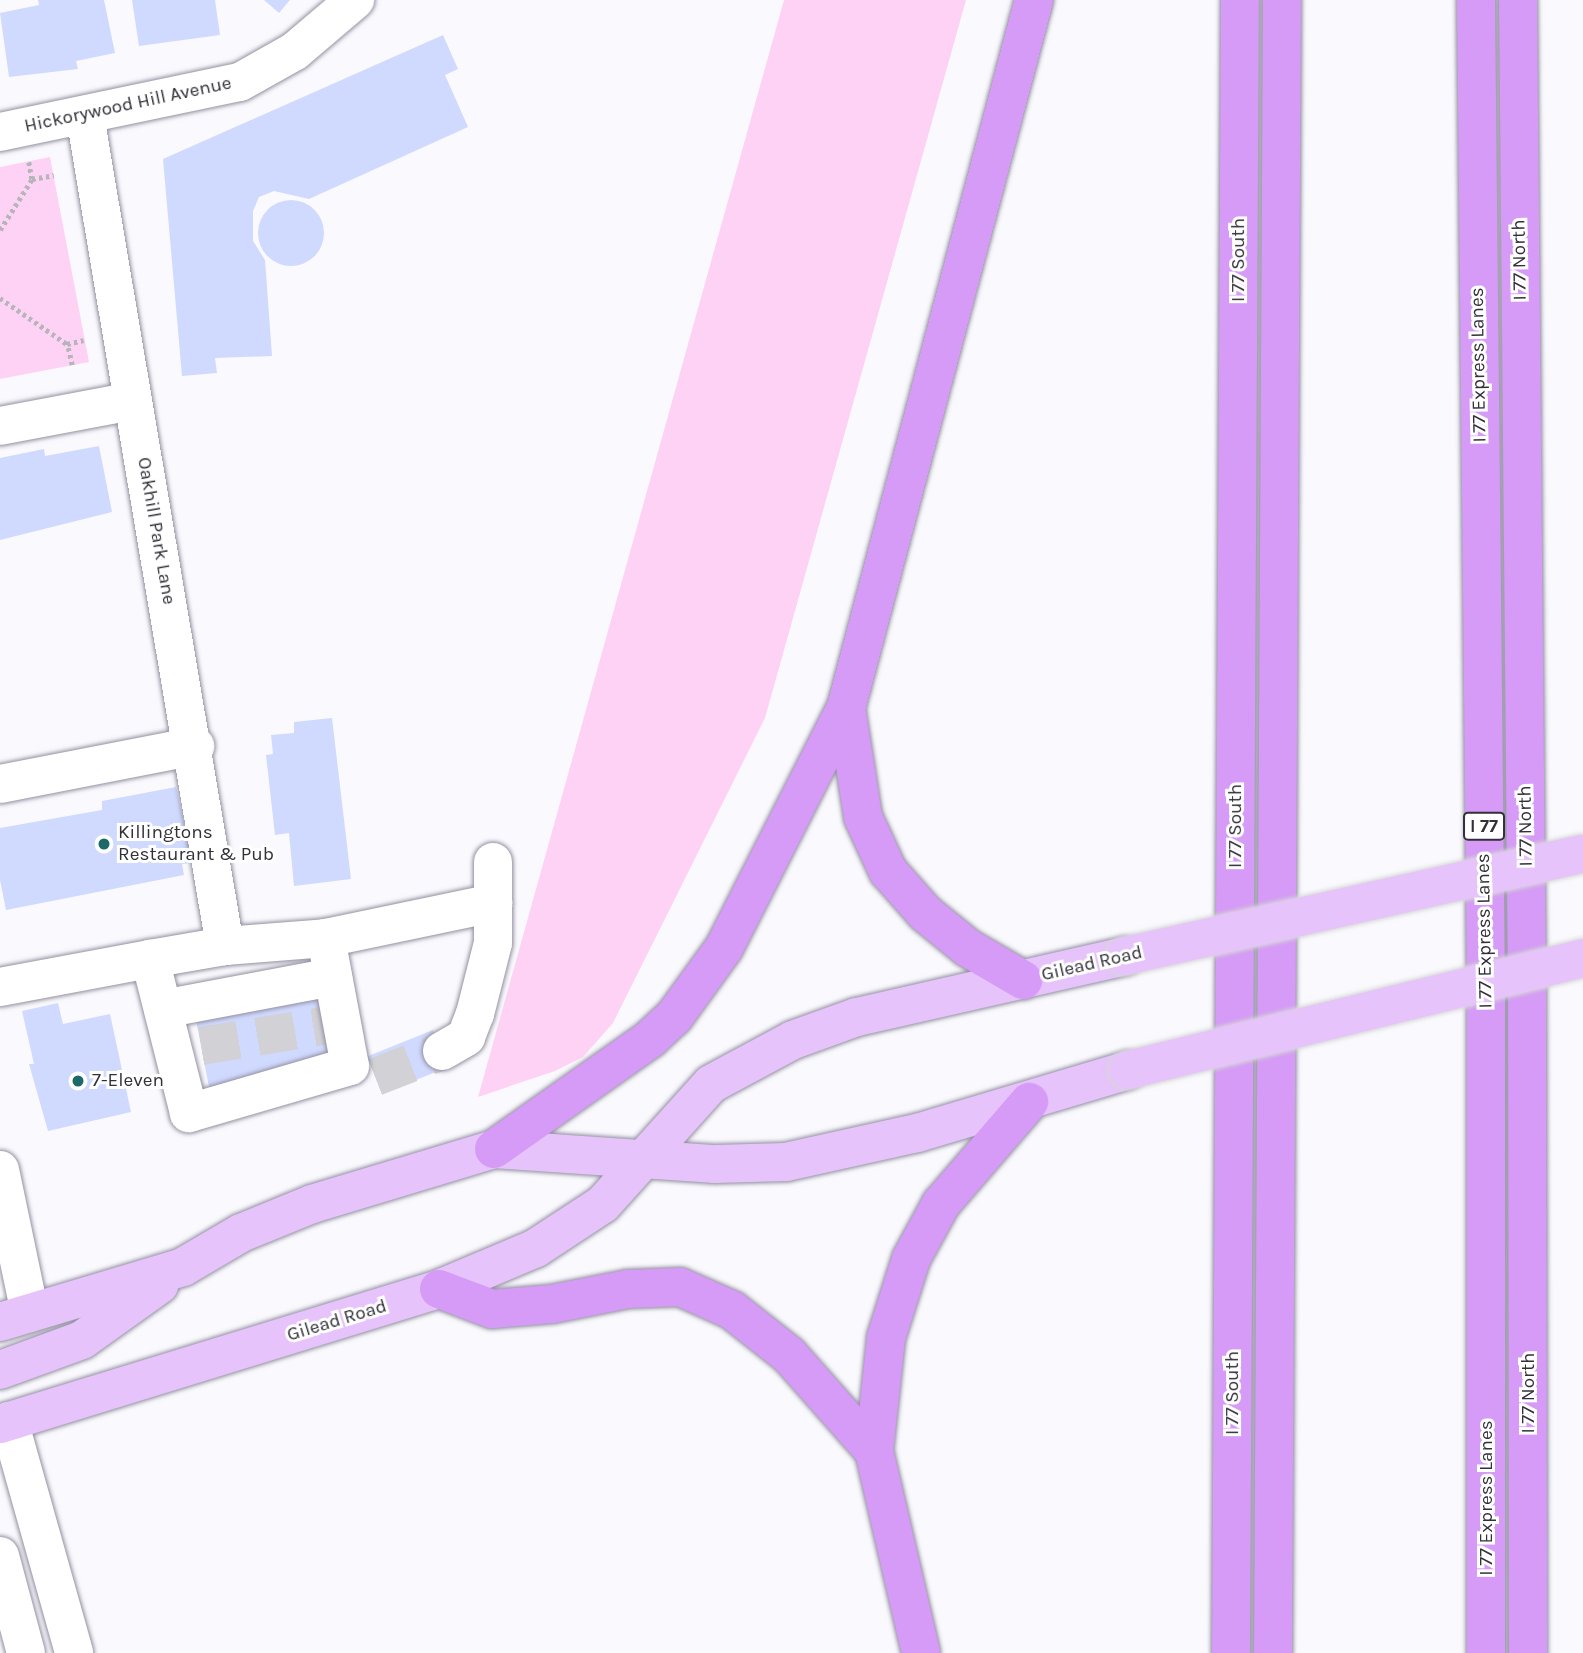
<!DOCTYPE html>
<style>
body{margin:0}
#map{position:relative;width:1583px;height:1653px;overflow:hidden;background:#faf9fd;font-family:Karla,sans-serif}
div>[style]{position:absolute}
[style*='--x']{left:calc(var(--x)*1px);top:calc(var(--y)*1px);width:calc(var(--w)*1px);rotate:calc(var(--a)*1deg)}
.green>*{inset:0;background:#fed2f5}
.building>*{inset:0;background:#d0daff;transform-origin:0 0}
.round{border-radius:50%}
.minor-tunnel>*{height:38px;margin-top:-19px;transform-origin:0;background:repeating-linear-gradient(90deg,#d2d1d6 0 38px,transparent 0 57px)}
.path>*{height:4.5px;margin-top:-2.25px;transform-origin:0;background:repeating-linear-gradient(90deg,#b6b5ba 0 3.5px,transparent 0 7px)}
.roads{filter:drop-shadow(0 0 2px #9391a2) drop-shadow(0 0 2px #9391a2)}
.minor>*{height:38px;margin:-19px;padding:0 19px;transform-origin:19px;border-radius:19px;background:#fff}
.major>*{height:38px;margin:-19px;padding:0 19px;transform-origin:19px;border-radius:19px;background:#e6c3fa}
.highway>*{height:38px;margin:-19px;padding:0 19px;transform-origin:19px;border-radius:19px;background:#d59bf6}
.bridges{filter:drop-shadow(0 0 2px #d6d6d7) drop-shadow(0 0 2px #d6d6d7)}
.major-bridge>*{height:38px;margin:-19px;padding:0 19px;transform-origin:19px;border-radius:19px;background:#e6c3fa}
.dots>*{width:19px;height:19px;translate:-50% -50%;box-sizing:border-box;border:4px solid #fff;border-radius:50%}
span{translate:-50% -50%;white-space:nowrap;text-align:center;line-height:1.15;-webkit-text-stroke:6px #fff;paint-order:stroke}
.shield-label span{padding:2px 5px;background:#fff;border:2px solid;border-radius:5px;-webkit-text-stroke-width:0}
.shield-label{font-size:18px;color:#323038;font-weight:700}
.street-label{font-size:19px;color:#323038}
.poi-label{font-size:19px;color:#323038}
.left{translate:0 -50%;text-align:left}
</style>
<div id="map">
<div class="green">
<div style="clip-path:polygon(784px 0,966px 0,765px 718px,613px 1023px,583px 1057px,555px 1071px,478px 1097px)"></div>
<div style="clip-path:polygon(50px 157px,89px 362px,0 379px,0 167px)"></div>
</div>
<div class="building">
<div style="clip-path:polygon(38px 0,104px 0,115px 53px,76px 61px,78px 69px,9px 77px,0 13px,39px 5px)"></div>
<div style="clip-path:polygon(132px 0,215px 0,220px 35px,139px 46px)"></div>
<div style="clip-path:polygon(264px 0,290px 0,279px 13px)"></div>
<div style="clip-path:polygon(443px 35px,458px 69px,445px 75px,468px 127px,309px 199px,274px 191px,259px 197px,253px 211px,253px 241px,265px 260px,272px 356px,215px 358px,217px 373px,182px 376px,163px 159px)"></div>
<div class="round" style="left:258px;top:200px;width:66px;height:66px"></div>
<div style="clip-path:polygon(99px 446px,112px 512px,0 540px,0 458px,44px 449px,45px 456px)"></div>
<div style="clip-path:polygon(332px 718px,351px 879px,294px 886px,289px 833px,275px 835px,266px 755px,273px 754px,271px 735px,294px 733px,294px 722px)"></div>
<div style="clip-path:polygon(176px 787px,193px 863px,182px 864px,184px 875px,6px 910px,0 880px,0 828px,102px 810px,102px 801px)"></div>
<div style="left:320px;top:982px;width:87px;height:129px;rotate:79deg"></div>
<div style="clip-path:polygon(58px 1003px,63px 1024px,110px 1014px,131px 1112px,48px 1131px,29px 1064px,34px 1064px,22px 1011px)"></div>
<div style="left:433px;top:1030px;width:40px;height:71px;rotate:68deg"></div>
</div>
<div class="minor-tunnel">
<div style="--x:201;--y:1046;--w:129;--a:-9.4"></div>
<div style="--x:375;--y:1077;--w:72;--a:-21.2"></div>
</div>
<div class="path">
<div style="--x:29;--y:162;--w:17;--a:80"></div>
<div style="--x:32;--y:179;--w:22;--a:-10"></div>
<div style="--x:0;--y:230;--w:60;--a:-57.9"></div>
<div style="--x:0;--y:298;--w:81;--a:34.5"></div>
<div style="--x:72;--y:365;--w:22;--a:-103"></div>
<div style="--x:67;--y:344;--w:17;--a:-13"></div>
</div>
<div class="roads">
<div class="minor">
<div style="--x:85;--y:116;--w:842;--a:80.43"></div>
<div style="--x:0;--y:132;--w:245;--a:-11.8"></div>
<div style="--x:240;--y:82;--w:63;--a:-29.4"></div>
<div style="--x:295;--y:51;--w:79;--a:-40.4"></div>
<div style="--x:0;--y:426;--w:134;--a:-10.7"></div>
<div style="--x:0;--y:784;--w:199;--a:-11"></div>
<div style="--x:326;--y:938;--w:171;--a:-11.8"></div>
<div style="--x:0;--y:987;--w:153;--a:-10.6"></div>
<div style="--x:150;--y:959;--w:76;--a:-9.8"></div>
<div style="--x:225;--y:946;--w:101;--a:-4.5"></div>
<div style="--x:326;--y:938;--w:130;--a:79.4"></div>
<div style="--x:350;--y:1066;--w:168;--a:163.7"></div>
<div style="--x:189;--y:1113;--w:159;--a:-104.2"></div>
<div style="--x:163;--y:1009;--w:173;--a:-10.7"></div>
<div style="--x:442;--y:1051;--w:28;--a:-30"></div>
<div style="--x:466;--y:1037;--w:25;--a:-69"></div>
<div style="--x:475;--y:1014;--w:73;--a:-75.8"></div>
<div style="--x:493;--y:943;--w:81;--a:-90"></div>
<div style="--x:0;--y:1170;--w:146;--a:78.2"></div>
<div style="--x:9;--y:1421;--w:241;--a:74.3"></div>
<div style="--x:0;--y:1556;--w:100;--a:75"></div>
</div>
<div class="major">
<div style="--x:0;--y:1322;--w:191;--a:-16.7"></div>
<div style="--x:183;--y:1267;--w:67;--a:-30.4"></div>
<div style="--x:241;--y:1233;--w:77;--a:-22.2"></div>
<div style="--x:312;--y:1204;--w:190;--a:-16.8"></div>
<div style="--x:494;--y:1149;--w:222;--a:3.9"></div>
<div style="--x:715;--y:1164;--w:71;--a:-1.6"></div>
<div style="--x:786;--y:1162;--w:134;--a:-12.5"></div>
<div style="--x:917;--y:1133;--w:220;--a:-16.6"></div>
<div style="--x:0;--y:1370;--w:87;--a:-20.1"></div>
<div style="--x:82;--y:1340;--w:95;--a:-35.5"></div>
<div style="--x:0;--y:1424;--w:459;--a:-17.1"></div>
<div style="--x:439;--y:1289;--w:105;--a:-22.9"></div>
<div style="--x:536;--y:1248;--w:80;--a:-33.3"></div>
<div style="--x:603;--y:1204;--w:161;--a:-48"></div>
<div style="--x:711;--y:1084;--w:93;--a:-28.2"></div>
<div style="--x:793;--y:1040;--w:68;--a:-19.8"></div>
<div style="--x:857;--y:1017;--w:275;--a:-12.8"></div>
</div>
<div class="highway">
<div style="--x:1476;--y:0;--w:987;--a:89.42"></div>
<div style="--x:1486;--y:987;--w:666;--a:90"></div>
<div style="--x:1518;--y:0;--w:987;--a:89.48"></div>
<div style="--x:1527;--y:987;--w:666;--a:89.91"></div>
<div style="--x:846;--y:708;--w:110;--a:81.1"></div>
<div style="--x:863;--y:817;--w:60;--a:65.2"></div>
<div style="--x:888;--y:871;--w:56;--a:48.6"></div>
<div style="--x:925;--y:913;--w:55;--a:39.1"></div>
<div style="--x:968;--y:948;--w:64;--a:30.2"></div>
<div style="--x:494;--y:1149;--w:191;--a:-35.2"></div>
<div style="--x:650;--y:1039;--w:33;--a:-43"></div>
<div style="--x:674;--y:1017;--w:85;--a:-54.1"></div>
<div style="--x:724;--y:948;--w:269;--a:-63.1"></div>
<div style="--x:846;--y:708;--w:733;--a:-75.13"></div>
<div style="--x:439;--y:1289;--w:57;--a:20.7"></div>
<div style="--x:492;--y:1309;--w:60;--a:-4.8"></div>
<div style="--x:552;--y:1304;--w:77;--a:-11.2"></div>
<div style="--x:628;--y:1289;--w:52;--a:-2.2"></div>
<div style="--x:680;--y:1287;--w:57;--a:23.9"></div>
<div style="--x:732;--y:1310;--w:73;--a:38.3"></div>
<div style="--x:789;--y:1355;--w:128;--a:48.5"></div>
<div style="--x:921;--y:1653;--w:207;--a:-103.1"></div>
<div style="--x:874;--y:1451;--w:114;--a:-83.9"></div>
<div style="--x:886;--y:1338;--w:83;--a:-72.4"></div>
<div style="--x:911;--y:1259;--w:63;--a:-61.4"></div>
<div style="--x:941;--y:1204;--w:135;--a:-49.2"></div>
<div style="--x:1231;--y:1653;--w:1653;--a:-89.69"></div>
<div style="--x:1273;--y:1653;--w:1653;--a:-89.69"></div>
</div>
</div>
<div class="bridges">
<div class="major-bridge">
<div style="--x:1125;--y:956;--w:469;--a:-12.6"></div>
<div style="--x:1128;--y:1070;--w:469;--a:-13.8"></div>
</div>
</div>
<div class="dots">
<div style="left:104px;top:844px;background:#1d6967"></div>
<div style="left:78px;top:1081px;background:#1d6967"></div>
</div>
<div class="shield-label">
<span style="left:1484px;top:826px">I 77</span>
</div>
<div class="street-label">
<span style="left:128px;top:105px;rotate:-12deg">Hickorywood Hill Avenue</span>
<span style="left:1239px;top:260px;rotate:-90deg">I 77 South</span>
<span style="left:1520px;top:260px;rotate:-91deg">I 77 North</span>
<span style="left:1479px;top:365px;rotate:-91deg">I 77 Express Lanes</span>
<span style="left:156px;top:531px;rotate:80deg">Oakhill Park Lane</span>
<span style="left:1236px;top:826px;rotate:-90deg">I 77 South</span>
<span style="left:1526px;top:826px;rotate:-91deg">I 77 North</span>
<span style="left:1485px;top:931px;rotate:-91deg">I 77 Express Lanes</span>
<span style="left:1092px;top:964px;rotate:-13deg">Gilead Road</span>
<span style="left:337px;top:1321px;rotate:-17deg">Gilead Road</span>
<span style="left:1233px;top:1393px;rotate:-90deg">I 77 South</span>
<span style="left:1529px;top:1393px;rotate:-90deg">I 77 North</span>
<span style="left:1487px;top:1498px;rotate:-90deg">I 77 Express Lanes</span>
</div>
<div class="poi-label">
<span class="left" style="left:118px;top:844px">Killingtons<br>Restaurant &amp; Pub</span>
<span class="left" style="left:92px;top:1081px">7-Eleven</span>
</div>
</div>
